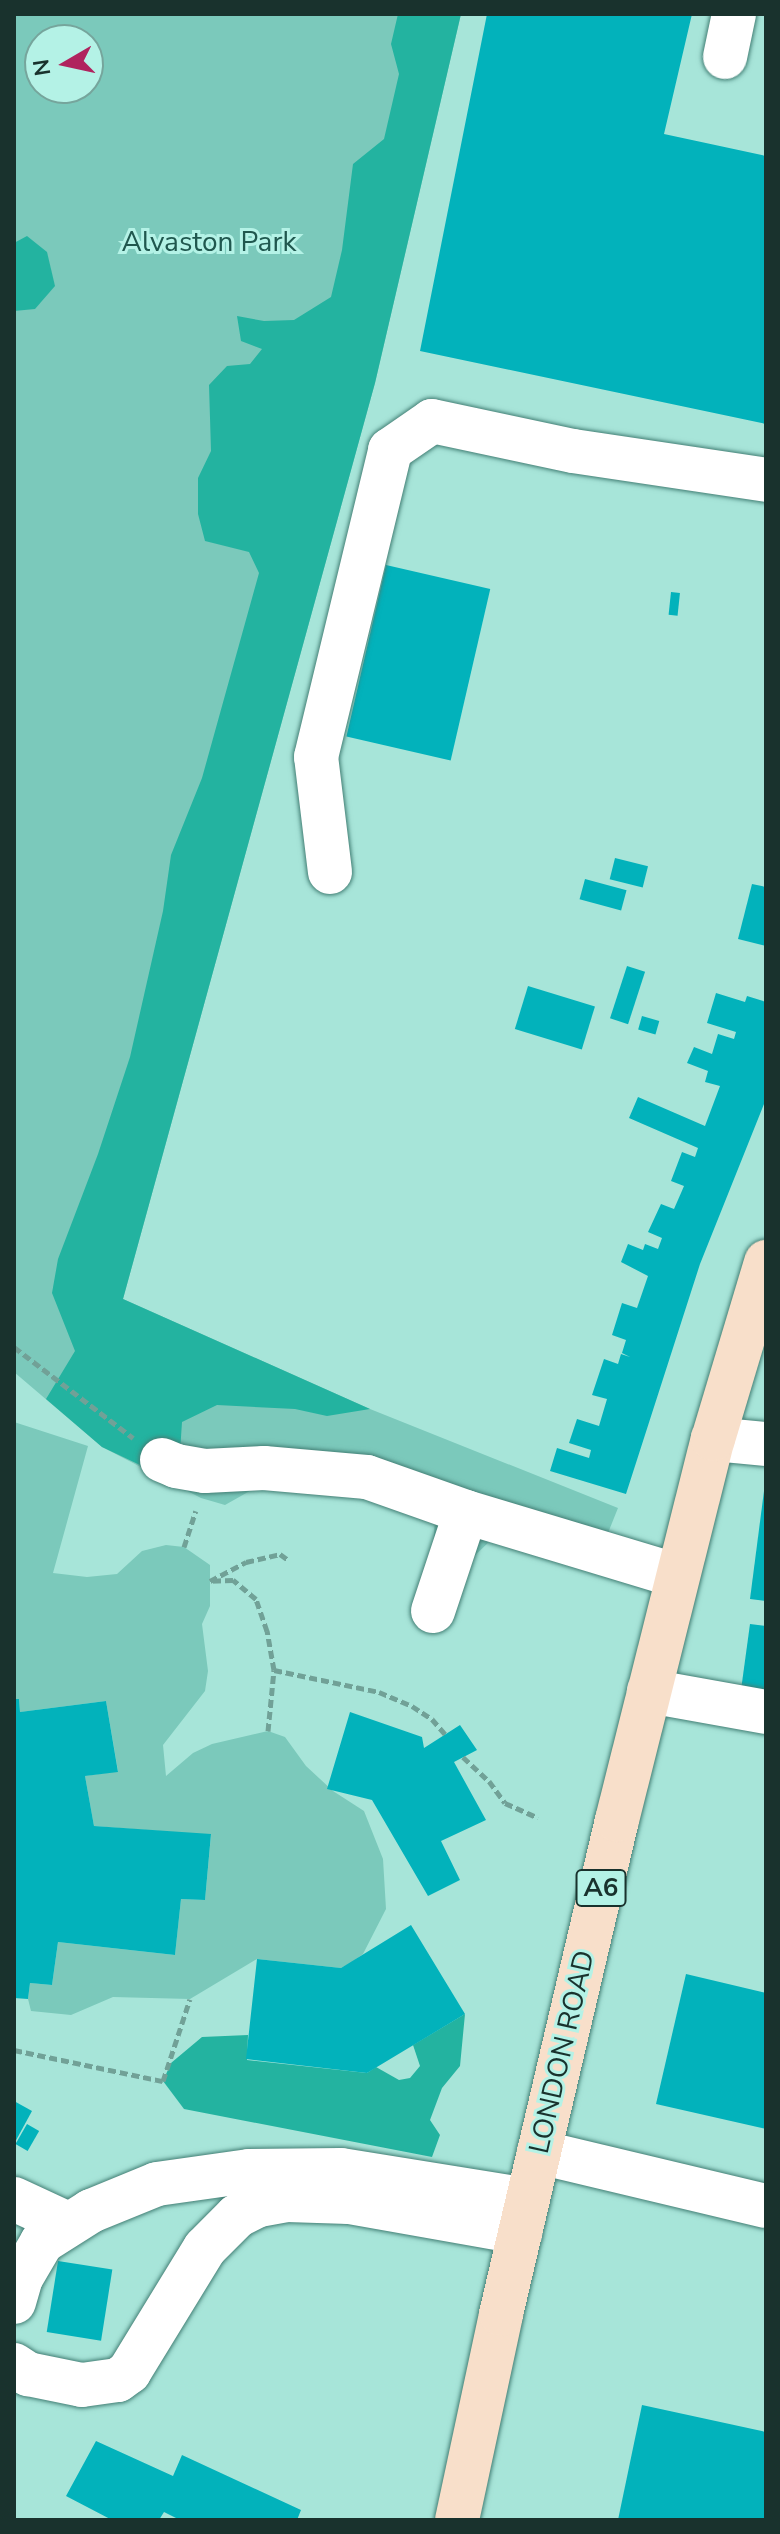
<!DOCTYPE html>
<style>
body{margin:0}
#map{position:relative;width:780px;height:2534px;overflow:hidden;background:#a7e5d9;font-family:"Nunito Sans",sans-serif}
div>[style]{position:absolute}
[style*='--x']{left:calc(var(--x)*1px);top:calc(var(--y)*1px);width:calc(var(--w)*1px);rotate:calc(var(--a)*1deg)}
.green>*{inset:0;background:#7bc9bb}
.forest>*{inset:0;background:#23b3a0}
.building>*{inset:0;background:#02b2bb;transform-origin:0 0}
.path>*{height:5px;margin-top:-2.5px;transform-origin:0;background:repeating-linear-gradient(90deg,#71a197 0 8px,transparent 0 12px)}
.roads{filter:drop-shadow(0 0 2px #437f75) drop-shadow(0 0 2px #437f75)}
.minor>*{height:44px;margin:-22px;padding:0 22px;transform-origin:22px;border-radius:22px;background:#fff}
.major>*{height:44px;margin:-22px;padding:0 22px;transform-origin:22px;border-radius:22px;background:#f8dfca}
span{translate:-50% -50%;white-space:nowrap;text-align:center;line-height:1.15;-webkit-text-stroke:6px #b4f2e6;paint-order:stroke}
.shield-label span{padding:2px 6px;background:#b4f2e6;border:2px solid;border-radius:6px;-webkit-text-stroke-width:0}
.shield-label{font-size:26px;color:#19322d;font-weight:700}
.park-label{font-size:28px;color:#20574e}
.street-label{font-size:28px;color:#19322d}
.frame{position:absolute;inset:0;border:16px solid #19322d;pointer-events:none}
.north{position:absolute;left:24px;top:24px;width:80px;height:80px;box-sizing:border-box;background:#b4f2e6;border:2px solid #76a59c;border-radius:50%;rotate:261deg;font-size:22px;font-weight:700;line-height:32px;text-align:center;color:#19322d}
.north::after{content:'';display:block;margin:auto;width:28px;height:36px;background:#b0235e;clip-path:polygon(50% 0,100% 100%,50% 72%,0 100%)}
</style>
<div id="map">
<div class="green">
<div style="clip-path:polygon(evenodd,14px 14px,461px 14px,375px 383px,123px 1299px,370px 1409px,618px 1508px,592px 1573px,490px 1541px,468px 1562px,433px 1548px,435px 1520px,349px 1490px,257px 1487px,225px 1505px,201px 1498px,102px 1447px,14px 1372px,14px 14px,40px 40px,88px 40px,88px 88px,40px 88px,40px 40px)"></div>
<div style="clip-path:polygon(14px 1422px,88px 1446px,53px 1573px,87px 1577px,117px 1574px,142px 1551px,166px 1545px,184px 1547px,210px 1565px,210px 1606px,202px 1624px,208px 1671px,205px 1691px,163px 1745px,166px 1776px,193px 1753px,212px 1744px,268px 1731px,285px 1737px,306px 1766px,333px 1791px,364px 1811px,383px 1859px,386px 1909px,363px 1954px,352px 1962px,341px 1968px,257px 1959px,190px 1999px,113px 1997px,71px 2015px,31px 2011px,28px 1999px,30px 1983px,52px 1985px,58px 1942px,175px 1955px,181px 1899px,205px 1900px,211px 1835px,94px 1826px,85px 1776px,118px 1771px,106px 1701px,20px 1712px,19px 1699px,14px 1699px)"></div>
</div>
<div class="forest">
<div style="clip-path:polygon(398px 14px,461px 14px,375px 383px,123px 1299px,370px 1409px,327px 1416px,295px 1409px,217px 1405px,182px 1422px,178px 1483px,102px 1447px,46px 1399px,75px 1351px,52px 1293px,58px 1259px,98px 1154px,130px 1057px,163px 911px,171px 855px,202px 778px,259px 573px,249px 552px,205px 541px,198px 514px,198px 478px,211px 451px,209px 385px,227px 366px,250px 364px,262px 349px,241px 341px,237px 316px,264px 321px,294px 320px,331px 297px,342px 250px,353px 164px,384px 139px,399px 74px,391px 44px)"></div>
<div style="clip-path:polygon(27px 236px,47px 252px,55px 286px,35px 309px,14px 311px,14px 243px)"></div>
<div style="clip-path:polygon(465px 2014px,460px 2066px,442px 2088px,430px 2120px,440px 2135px,432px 2157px,184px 2109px,163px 2081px,171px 2063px,202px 2037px,248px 2035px,247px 2060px,367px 2073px,376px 2067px,399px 2080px,410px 2078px,420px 2066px,413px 2045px)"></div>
</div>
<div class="building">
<div style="clip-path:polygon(487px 14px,692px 14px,664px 134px,766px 156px,766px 424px,420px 351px)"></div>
<div style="left:386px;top:565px;width:107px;height:176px;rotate:13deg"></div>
<div style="left:671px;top:592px;width:9px;height:23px;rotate:6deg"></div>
<div style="left:615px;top:858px;width:34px;height:22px;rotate:14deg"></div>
<div style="left:585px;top:879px;width:43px;height:21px;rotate:15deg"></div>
<div style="clip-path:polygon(752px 884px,766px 887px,766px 946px,738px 939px)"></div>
<div style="left:627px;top:966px;width:19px;height:55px;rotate:18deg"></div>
<div style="left:528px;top:986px;width:70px;height:45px;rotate:17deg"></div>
<div style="clip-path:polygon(716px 993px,745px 1002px,747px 996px,766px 1002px,766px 1099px,700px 1264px,626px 1494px,550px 1471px,557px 1448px,589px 1458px,591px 1450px,569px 1443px,577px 1419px,599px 1426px,607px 1399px,592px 1395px,604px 1359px,618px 1364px,621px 1354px,630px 1357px,622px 1353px,626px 1340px,612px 1335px,622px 1303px,637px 1308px,648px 1276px,621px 1262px,628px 1244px,643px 1250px,645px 1244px,658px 1249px,662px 1238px,648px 1232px,661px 1204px,674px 1209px,681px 1193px,684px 1186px,671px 1181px,682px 1152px,695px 1157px,698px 1148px,629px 1118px,638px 1097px,705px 1126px,720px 1086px,705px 1082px,708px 1071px,687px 1063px,694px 1047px,712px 1054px,718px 1034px,734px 1039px,736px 1032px,707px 1023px)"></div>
<div style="left:642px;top:1016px;width:18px;height:14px;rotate:16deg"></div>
<div style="clip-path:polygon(764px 1491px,766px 1491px,766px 1601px,750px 1599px)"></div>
<div style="clip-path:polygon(750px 1624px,766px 1626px,766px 1693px,741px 1690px)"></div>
<div style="clip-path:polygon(14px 1699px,19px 1699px,20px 1712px,106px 1701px,118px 1772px,85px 1776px,94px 1826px,211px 1834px,205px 1900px,181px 1899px,175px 1955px,58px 1942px,52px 1985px,30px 1983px,28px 1999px,14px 1998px)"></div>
<div style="clip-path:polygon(350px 1712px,422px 1737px,424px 1748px,460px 1725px,477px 1750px,454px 1762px,486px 1820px,441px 1841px,460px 1880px,428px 1896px,372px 1800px,327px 1789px)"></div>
<div style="clip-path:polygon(411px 1925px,465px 2014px,367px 2073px,246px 2059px,257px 1959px,341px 1968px)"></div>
<div style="clip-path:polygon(686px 1974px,766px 1993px,766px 2129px,656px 2104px)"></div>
<div style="clip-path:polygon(14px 2101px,32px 2111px,14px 2144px)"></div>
<div style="left:27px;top:2124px;width:14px;height:23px;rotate:30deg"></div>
<div style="left:58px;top:2261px;width:55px;height:72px;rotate:9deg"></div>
<div style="clip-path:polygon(642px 2405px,766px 2432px,766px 2520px,618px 2520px)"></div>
<div style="clip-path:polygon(96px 2441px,173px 2476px,182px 2455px,301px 2510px,297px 2520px,180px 2520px,164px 2512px,159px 2520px,112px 2520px,66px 2496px)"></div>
</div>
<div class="path">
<div style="--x:14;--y:1347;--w:150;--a:37.4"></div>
<div style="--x:184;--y:1547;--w:38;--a:-72"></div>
<div style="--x:274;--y:1670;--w:107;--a:11.8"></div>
<div style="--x:379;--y:1692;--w:36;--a:23"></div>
<div style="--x:412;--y:1706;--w:24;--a:33"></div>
<div style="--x:432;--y:1719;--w:20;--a:49"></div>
<div style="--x:268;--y:1731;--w:61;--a:-84.4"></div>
<div style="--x:274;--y:1670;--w:40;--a:-100"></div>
<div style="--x:267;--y:1631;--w:34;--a:-109"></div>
<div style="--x:256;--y:1599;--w:30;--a:-140"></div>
<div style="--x:233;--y:1580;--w:23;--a:178"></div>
<div style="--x:210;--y:1581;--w:41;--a:-27.8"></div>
<div style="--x:246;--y:1562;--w:35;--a:-13"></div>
<div style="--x:280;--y:1554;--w:9;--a:36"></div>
<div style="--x:463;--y:1757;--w:35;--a:43"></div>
<div style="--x:489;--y:1781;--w:27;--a:54"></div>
<div style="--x:505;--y:1803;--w:36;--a:24"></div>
<div style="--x:14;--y:2050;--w:152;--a:11.8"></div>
<div style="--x:163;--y:2081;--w:86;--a:-71.8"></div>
</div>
<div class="roads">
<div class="minor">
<div style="--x:725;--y:57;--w:44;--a:-78.2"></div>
<div style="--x:330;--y:872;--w:116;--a:-96.9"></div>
<div style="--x:316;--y:757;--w:316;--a:-76.4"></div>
<div style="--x:390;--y:450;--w:51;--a:-34.6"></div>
<div style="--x:432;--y:421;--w:144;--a:12"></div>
<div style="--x:573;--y:451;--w:195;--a:8.5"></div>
<div style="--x:713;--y:1439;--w:53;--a:5.4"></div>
<div style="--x:162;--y:1460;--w:15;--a:23"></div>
<div style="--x:176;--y:1466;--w:29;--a:10"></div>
<div style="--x:205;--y:1471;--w:59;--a:-2.9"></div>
<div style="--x:264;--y:1468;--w:103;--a:5"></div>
<div style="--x:367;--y:1477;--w:105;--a:19.5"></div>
<div style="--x:466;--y:1512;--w:221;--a:16.8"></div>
<div style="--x:433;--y:1611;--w:104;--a:-71.6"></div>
<div style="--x:649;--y:1691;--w:119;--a:10.2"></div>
<div style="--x:539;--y:2152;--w:233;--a:13.4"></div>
<div style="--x:14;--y:2199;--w:60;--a:24.8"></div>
<div style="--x:14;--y:2302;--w:25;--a:-74"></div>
<div style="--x:21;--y:2278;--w:42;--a:-59.7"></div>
<div style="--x:42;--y:2242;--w:58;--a:-32.3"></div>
<div style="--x:91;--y:2211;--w:71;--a:-22.2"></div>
<div style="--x:157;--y:2184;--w:93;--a:-8"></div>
<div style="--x:249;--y:2171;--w:92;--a:-0.6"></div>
<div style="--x:341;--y:2170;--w:189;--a:9.1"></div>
<div style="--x:14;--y:2365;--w:17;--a:33"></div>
<div style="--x:28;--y:2374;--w:55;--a:11.5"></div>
<div style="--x:82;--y:2385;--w:36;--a:-8"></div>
<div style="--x:118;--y:2380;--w:14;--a:-36"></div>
<div style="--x:129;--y:2372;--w:145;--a:-58.5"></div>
<div style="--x:205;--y:2248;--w:45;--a:-45"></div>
<div style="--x:237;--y:2216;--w:25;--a:-27"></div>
<div style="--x:259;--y:2205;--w:28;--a:-10"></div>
<div style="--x:287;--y:2200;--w:62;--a:1.8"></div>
<div style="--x:349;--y:2202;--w:174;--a:10"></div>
</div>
<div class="major">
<div style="--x:457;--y:2520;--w:211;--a:-77.9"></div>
<div style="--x:501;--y:2314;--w:507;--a:-76.79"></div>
<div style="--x:617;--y:1820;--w:393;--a:-75.9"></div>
<div style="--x:713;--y:1439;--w:185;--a:-73.3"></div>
</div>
</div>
<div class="shield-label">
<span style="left:601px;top:1888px">A6</span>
</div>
<div class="park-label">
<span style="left:209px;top:242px">Alvaston Park</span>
</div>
<div class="street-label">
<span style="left:562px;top:2052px;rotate:-77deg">LONDON ROAD</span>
</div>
<div class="frame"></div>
<div class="north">N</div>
</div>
